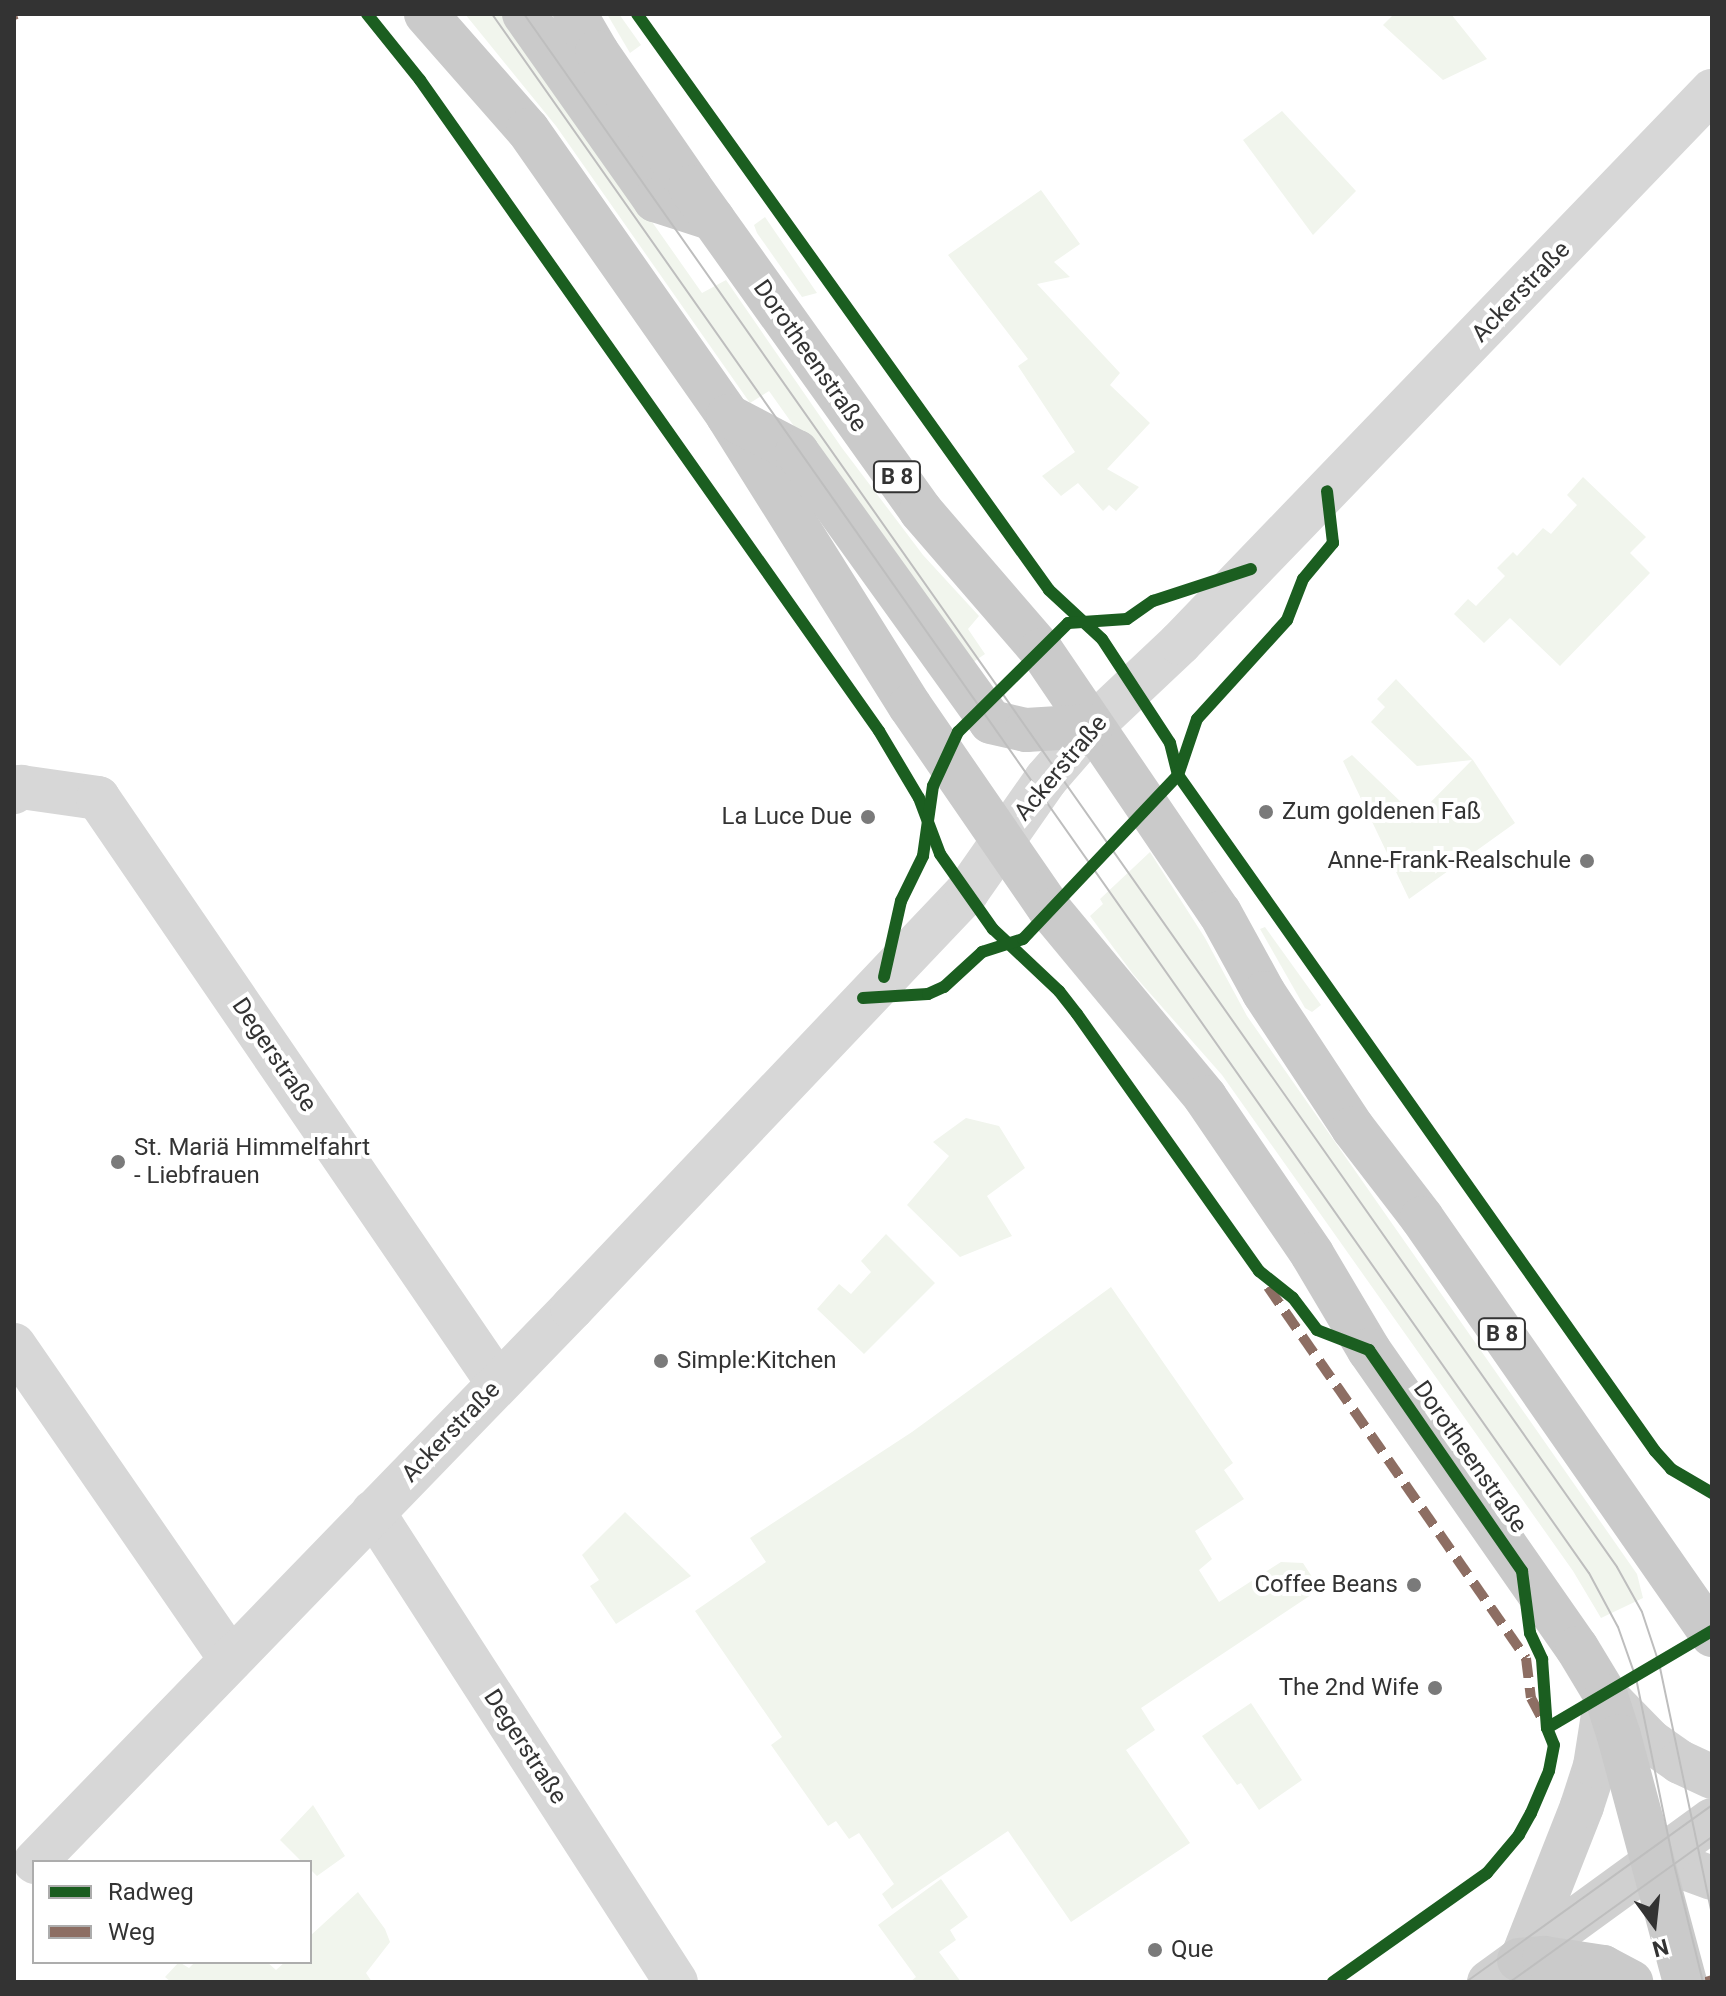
<!DOCTYPE html>
<meta charset="utf-8">
<style>
body{margin:0}
#map{position:relative;width:1726px;height:1996px;overflow:hidden;background:#fff;font-family:Roboto,sans-serif}
div>[style]{position:absolute}
[style*='--x']{left:calc(var(--x)*1px);top:calc(var(--y)*1px);width:calc(var(--w)*1px);rotate:calc(var(--a)*1deg)}
.green>*{inset:0;background:#f1f5ed}
.minor>*{height:44px;margin:-22px;padding:0 22px;transform-origin:22px;border-radius:22px;background:#d7d7d7}
.secondary>*{height:44px;margin:-22px;padding:0 22px;transform-origin:22px;border-radius:22px;background:#d0d0d0}
.primary>*{height:44px;margin:-22px;padding:0 22px;transform-origin:22px;border-radius:22px;background:#cacaca}
.tram>*{height:2px;margin:-1px;padding:0 1px;transform-origin:1px;border-radius:1px;background:#bebebe}
.quiet>*{height:10px;margin-top:-5px;transform-origin:0;background:repeating-linear-gradient(90deg,#8d6e63 0 20px,transparent 0 30px)}
.cycleway>*{height:12px;margin:-6px;padding:0 6px;transform-origin:6px;border-radius:6px;background:#1b5e20}
.dots>*{width:22px;height:22px;translate:-50% -50%;box-sizing:border-box;border:4px solid #fff;border-radius:50%}
span{translate:-50% -50%;white-space:nowrap;text-align:center;line-height:1.15;-webkit-text-stroke:8px #fff;paint-order:stroke}
.shield-label span{padding:2px 6px;background:#fff;border:2px solid;border-radius:6px;-webkit-text-stroke-width:0}
.shield-label{font-size:22px;color:#333;font-weight:700}
.street-label{font-size:24px;color:#333}
.poi-label{font-size:24px;color:#333}
.left{translate:0 -50%;text-align:left}
.right{translate:-100% -50%;text-align:right}
.frame{position:absolute;inset:0;border:16px solid #333;pointer-events:none}
.legend{position:absolute;left:32px;top:1860px;width:280px;height:104px;box-sizing:border-box;background:#fff;border:2px solid #adadad;margin:0;padding:10px 14px;list-style:none;font-size:24px;color:#333}
.legend li{display:flex;align-items:center;gap:16px;height:40px}
.legend b{width:40px;border:2px solid #adadad}
.north{position:absolute;left:1614px;top:1884px;width:80px;height:80px;-webkit-text-stroke:6px #fff;paint-order:stroke;rotate:165deg;font-size:22px;font-weight:700;line-height:32px;text-align:center;color:#333}
.north::after{content:'';display:block;margin:auto;width:28px;height:36px;background:#333;clip-path:polygon(50% 0,100% 100%,50% 72%,0 100%)}
</style>
<div id="map">
<div class="green">
<div style="clip-path:polygon(465px 14px,506px 14px,702px 293px,726px 280px,842px 448px,923px 555px,979px 616px,968px 629px,985px 654px,969px 665px,962px 663px,769px 391px,750px 403px,556px 126px)"></div>
<div style="clip-path:polygon(607px 14px,619px 14px,641px 45px,630px 53px)"></div>
<div style="clip-path:polygon(1394px 14px,1451px 14px,1487px 59px,1443px 80px,1383px 25px)"></div>
<div style="clip-path:polygon(1282px 111px,1356px 191px,1313px 235px,1243px 140px)"></div>
<div style="clip-path:polygon(1041px 190px,1080px 244px,1054px 262px,1070px 277px,1037px 284px,1120px 373px,1110px 385px,1150px 423px,1107px 469px,1139px 487px,1116px 511px,1109px 505px,1103px 511px,1078px 483px,1061px 496px,1042px 476px,1075px 452px,1018px 366px,1028px 359px,948px 255px)"></div>
<div style="clip-path:polygon(765px 217px,817px 293px,802px 297px,757px 233px,754px 225px)"></div>
<div style="clip-path:polygon(1583px 477px,1646px 537px,1630px 553px,1650px 573px,1560px 666px,1510px 618px,1484px 643px,1454px 614px,1468px 599px,1476px 606px,1505px 576px,1497px 568px,1513px 552px,1517px 556px,1543px 528px,1551px 534px,1577px 505px,1567px 495px)"></div>
<div style="clip-path:polygon(1396px 679px,1473px 760px,1515px 823px,1409px 899px,1343px 761px,1352px 755px,1402px 803px,1423px 810px,1472px 760px,1417px 766px,1371px 722px,1385px 707px,1377px 699px)"></div>
<div style="clip-path:polygon(1150px 852px,1205px 938px,1247px 1016px,1637px 1574px,1643px 1598px,1601px 1618px,1573px 1571px,1222px 1075px,1133px 974px,1090px 916px,1103px 904px,1100px 899px)"></div>
<div style="clip-path:polygon(1265px 927px,1321px 1005px,1312px 1012px,1305px 1008px,1260px 929px)"></div>
<div style="clip-path:polygon(966px 1118px,999px 1126px,1025px 1168px,987px 1196px,1012px 1236px,960px 1257px,907px 1205px,949px 1156px,933px 1142px)"></div>
<div style="clip-path:polygon(886px 1234px,935px 1283px,864px 1354px,817px 1309px,839px 1284px,851px 1294px,871px 1272px,861px 1261px)"></div>
<div style="clip-path:polygon(1111px 1287px,1233px 1463px,1224px 1470px,1244px 1499px,1195px 1531px,1212px 1559px,1199px 1570px,1219px 1602px,1281px 1562px,1303px 1563px,1320px 1589px,1141px 1708px,1155px 1730px,1126px 1750px,1190px 1843px,1071px 1922px,1008px 1831px,892px 1909px,882px 1894px,894px 1884px,859px 1833px,849px 1839px,836px 1821px,828px 1826px,771px 1745px,782px 1737px,695px 1611px,766px 1562px,750px 1538px,912px 1432px)"></div>
<div style="clip-path:polygon(625px 1512px,691px 1576px,616px 1624px,590px 1586px,599px 1580px,582px 1555px)"></div>
<div style="clip-path:polygon(1251px 1703px,1302px 1780px,1259px 1810px,1241px 1783px,1237px 1785px,1202px 1736px)"></div>
<div style="clip-path:polygon(313px 1805px,345px 1856px,317px 1876px,310px 1869px,310px 1862px,302px 1862px,280px 1840px)"></div>
<div style="clip-path:polygon(941px 1879px,968px 1917px,950px 1930px,956px 1940px,939px 1952px,961px 1982px,910px 1982px,916px 1977px,878px 1925px)"></div>
<div style="clip-path:polygon(358px 1892px,385px 1929px,390px 1942px,366px 1973px,372px 1982px,171px 1982px,165px 1977px,179px 1962px,189px 1968px,195px 1962px,267px 1962px,276px 1970px,285px 1962px,310px 1962px,310px 1936px)"></div>
</div>
<div class="minor">
<div style="--x:14;--y:792;--w:9;--a:-36"></div>
<div style="--x:21;--y:787;--w:78;--a:8.1"></div>
<div style="--x:98;--y:798;--w:709;--a:55.64"></div>
<div style="--x:14;--y:1345;--w:382;--a:55.4"></div>
<div style="--x:373;--y:1512;--w:559;--a:57.19"></div>
<div style="--x:35;--y:1862;--w:772;--a:-45.89"></div>
<div style="--x:572;--y:1308;--w:574;--a:-46.48"></div>
<div style="--x:967;--y:892;--w:138;--a:-55"></div>
<div style="--x:1046;--y:779;--w:70;--a:-49"></div>
<div style="--x:1092;--y:726;--w:121;--a:-43.3"></div>
<div style="--x:1180;--y:643;--w:767;--a:-46.06"></div>
</div>
<div class="secondary">
<div style="--x:1606;--y:1696;--w:63;--a:45.6"></div>
<div style="--x:1650;--y:1741;--w:37;--a:35"></div>
<div style="--x:1680;--y:1762;--w:35;--a:25"></div>
<div style="--x:1653;--y:1863;--w:21;--a:3"></div>
<div style="--x:1674;--y:1864;--w:40;--a:20.2"></div>
<div style="--x:1523;--y:1956;--w:161;--a:-68.5"></div>
<div style="--x:1582;--y:1806;--w:42;--a:-72"></div>
<div style="--x:1595;--y:1766;--w:71;--a:-81.1"></div>
<div style="--x:1489;--y:1982;--w:276;--a:-36"></div>
</div>
<div class="primary">
<div style="--x:426;--y:14;--w:154;--a:48.7"></div>
<div style="--x:528;--y:130;--w:349;--a:55"></div>
<div style="--x:728;--y:416;--w:342;--a:57.9"></div>
<div style="--x:910;--y:706;--w:247;--a:55.5"></div>
<div style="--x:1050;--y:910;--w:243;--a:50.3"></div>
<div style="--x:1205;--y:1097;--w:190;--a:55.7"></div>
<div style="--x:1312;--y:1254;--w:112;--a:59.3"></div>
<div style="--x:1369;--y:1350;--w:363;--a:55.1"></div>
<div style="--x:1577;--y:1648;--w:56;--a:58.9"></div>
<div style="--x:1606;--y:1696;--w:42;--a:72"></div>
<div style="--x:1619;--y:1736;--w:255;--a:75"></div>
<div style="--x:524;--y:14;--w:228;--a:54.8"></div>
<div style="--x:655;--y:200;--w:61;--a:18.1"></div>
<div style="--x:575;--y:14;--w:44;--a:59.9"></div>
<div style="--x:597;--y:52;--w:164;--a:55.4"></div>
<div style="--x:690;--y:187;--w:398;--a:54.5"></div>
<div style="--x:921;--y:511;--w:184;--a:49.2"></div>
<div style="--x:1041;--y:650;--w:318;--a:55.8"></div>
<div style="--x:1220;--y:913;--w:91;--a:61.2"></div>
<div style="--x:1264;--y:993;--w:162;--a:56.6"></div>
<div style="--x:1353;--y:1128;--w:113;--a:52.5"></div>
<div style="--x:1422;--y:1218;--w:508;--a:55.18"></div>
<div style="--x:728;--y:416;--w:78;--a:27.6"></div>
<div style="--x:797;--y:452;--w:332;--a:54.3"></div>
<div style="--x:991;--y:722;--w:36;--a:13"></div>
<div style="--x:1026;--y:730;--w:66;--a:-3.5"></div>
<div style="--x:1519;--y:1960;--w:25;--a:-5"></div>
<div style="--x:1544;--y:1958;--w:60;--a:8.7"></div>
<div style="--x:1603;--y:1967;--w:32;--a:28"></div>
</div>
<div class="tram">
<div style="--x:492;--y:14;--w:1906;--a:54.87"></div>
<div style="--x:1589;--y:1573;--w:61;--a:61.8"></div>
<div style="--x:1618;--y:1627;--w:54;--a:70.6"></div>
<div style="--x:1636;--y:1678;--w:190;--a:78.5"></div>
<div style="--x:1674;--y:1864;--w:122;--a:76.2"></div>
<div style="--x:524;--y:14;--w:1899;--a:54.86"></div>
<div style="--x:1617;--y:1567;--w:51;--a:60.9"></div>
<div style="--x:1642;--y:1612;--w:54;--a:71.6"></div>
<div style="--x:1659;--y:1663;--w:257;--a:78.1"></div>
<div style="--x:1466;--y:1982;--w:303;--a:-35.7"></div>
<div style="--x:1510;--y:1982;--w:249;--a:-35.7"></div>
</div>
<div class="quiet">
<div style="--x:14;--y:15;--w:3;--a:-18"></div>
<div style="--x:1268;--y:1287;--w:452;--a:55.2"></div>
<div style="--x:1526;--y:1658;--w:40;--a:82.9"></div>
<div style="--x:1531;--y:1698;--w:24;--a:62"></div>
<div style="--x:1706;--y:1982;--w:6;--a:-18"></div>
</div>
<div class="cycleway">
<div style="--x:367;--y:14;--w:85;--a:51.2"></div>
<div style="--x:420;--y:80;--w:797;--a:54.81"></div>
<div style="--x:879;--y:731;--w:78;--a:59.2"></div>
<div style="--x:919;--y:798;--w:60;--a:69.4"></div>
<div style="--x:940;--y:854;--w:92;--a:54.8"></div>
<div style="--x:993;--y:929;--w:91;--a:43.2"></div>
<div style="--x:1059;--y:991;--w:29;--a:52"></div>
<div style="--x:1077;--y:1014;--w:315;--a:54.7"></div>
<div style="--x:1259;--y:1271;--w:43;--a:38.5"></div>
<div style="--x:1293;--y:1298;--w:40;--a:53"></div>
<div style="--x:1317;--y:1330;--w:56;--a:21"></div>
<div style="--x:1369;--y:1350;--w:269;--a:55.3"></div>
<div style="--x:1522;--y:1571;--w:63;--a:82.6"></div>
<div style="--x:1530;--y:1633;--w:29;--a:65"></div>
<div style="--x:1542;--y:1659;--w:69;--a:85.9"></div>
<div style="--x:1547;--y:1728;--w:18;--a:68"></div>
<div style="--x:1554;--y:1745;--w:26;--a:101"></div>
<div style="--x:1549;--y:1771;--w:46;--a:113.2"></div>
<div style="--x:1531;--y:1813;--w:25;--a:119"></div>
<div style="--x:1519;--y:1835;--w:50;--a:130.1"></div>
<div style="--x:1487;--y:1873;--w:189;--a:144.7"></div>
<div style="--x:637;--y:14;--w:708;--a:54.42"></div>
<div style="--x:1049;--y:590;--w:72;--a:42.8"></div>
<div style="--x:1102;--y:639;--w:124;--a:56.8"></div>
<div style="--x:1170;--y:743;--w:33;--a:76"></div>
<div style="--x:1178;--y:775;--w:827;--a:54.79"></div>
<div style="--x:1655;--y:1451;--w:24;--a:48"></div>
<div style="--x:1671;--y:1469;--w:48;--a:30.3"></div>
<div style="--x:884;--y:977;--w:78;--a:-77.4"></div>
<div style="--x:901;--y:901;--w:50;--a:-63.9"></div>
<div style="--x:923;--y:856;--w:71;--a:-81.9"></div>
<div style="--x:933;--y:786;--w:60;--a:-65.2"></div>
<div style="--x:958;--y:732;--w:155;--a:-44.7"></div>
<div style="--x:1068;--y:623;--w:59;--a:-3.9"></div>
<div style="--x:1127;--y:619;--w:32;--a:-35"></div>
<div style="--x:1153;--y:601;--w:103;--a:-18.1"></div>
<div style="--x:863;--y:998;--w:65;--a:-3.5"></div>
<div style="--x:928;--y:994;--w:17;--a:-24"></div>
<div style="--x:944;--y:987;--w:52;--a:-42.6"></div>
<div style="--x:982;--y:952;--w:43;--a:-17.6"></div>
<div style="--x:1023;--y:939;--w:226;--a:-46.6"></div>
<div style="--x:1178;--y:775;--w:59;--a:-71.3"></div>
<div style="--x:1197;--y:719;--w:134;--a:-47.7"></div>
<div style="--x:1287;--y:620;--w:44;--a:-68.7"></div>
<div style="--x:1303;--y:579;--w:47;--a:-50.2"></div>
<div style="--x:1333;--y:543;--w:52;--a:-96.6"></div>
<div style="--x:1547;--y:1728;--w:191;--a:-30.5"></div>
</div>
<div class="dots">
<div style="left:1266px;top:812px;background:#7a7a7a"></div>
<div style="left:868px;top:817px;background:#7a7a7a"></div>
<div style="left:1587px;top:861px;background:#7a7a7a"></div>
<div style="left:118px;top:1162px;background:#7a7a7a"></div>
<div style="left:661px;top:1361px;background:#7a7a7a"></div>
<div style="left:1414px;top:1585px;background:#7a7a7a"></div>
<div style="left:1435px;top:1688px;background:#7a7a7a"></div>
<div style="left:1155px;top:1950px;background:#7a7a7a"></div>
</div>
<div class="shield-label">
<span style="left:897px;top:477px">B 8</span>
<span style="left:1502px;top:1334px">B 8</span>
</div>
<div class="street-label">
<span style="left:1521px;top:292px;rotate:-46deg">Ackerstraße</span>
<span style="left:810px;top:356px;rotate:55deg">Dorotheenstraße</span>
<span style="left:1061px;top:768px;rotate:-50deg">Ackerstraße</span>
<span style="left:274px;top:1055px;rotate:56deg">Degerstraße</span>
<span style="left:451px;top:1432px;rotate:-46deg">Ackerstraße</span>
<span style="left:1470px;top:1457px;rotate:55deg">Dorotheenstraße</span>
<span style="left:525px;top:1747px;rotate:57deg">Degerstraße</span>
</div>
<div class="poi-label">
<span class="left" style="left:1282px;top:812px">Zum goldenen Faß</span>
<span class="right" style="left:852px;top:817px">La Luce Due</span>
<span class="right" style="left:1571px;top:861px">Anne-Frank-Realschule</span>
<span class="left" style="left:134px;top:1162px">St. Mariä Himmelfahrt<br>- Liebfrauen</span>
<span class="left" style="left:677px;top:1361px">Simple:Kitchen</span>
<span class="right" style="left:1398px;top:1585px">Coffee Beans</span>
<span class="right" style="left:1419px;top:1688px">The 2nd Wife</span>
<span class="left" style="left:1171px;top:1950px">Que</span>
</div>
<div class="frame"></div>
<ul class="legend">
<li><b style="height:10px;background:#1b5e20"></b>Radweg</li>
<li><b style="height:10px;background:#8d6e63"></b>Weg</li>
</ul>
<div class="north">N</div>
</div>
